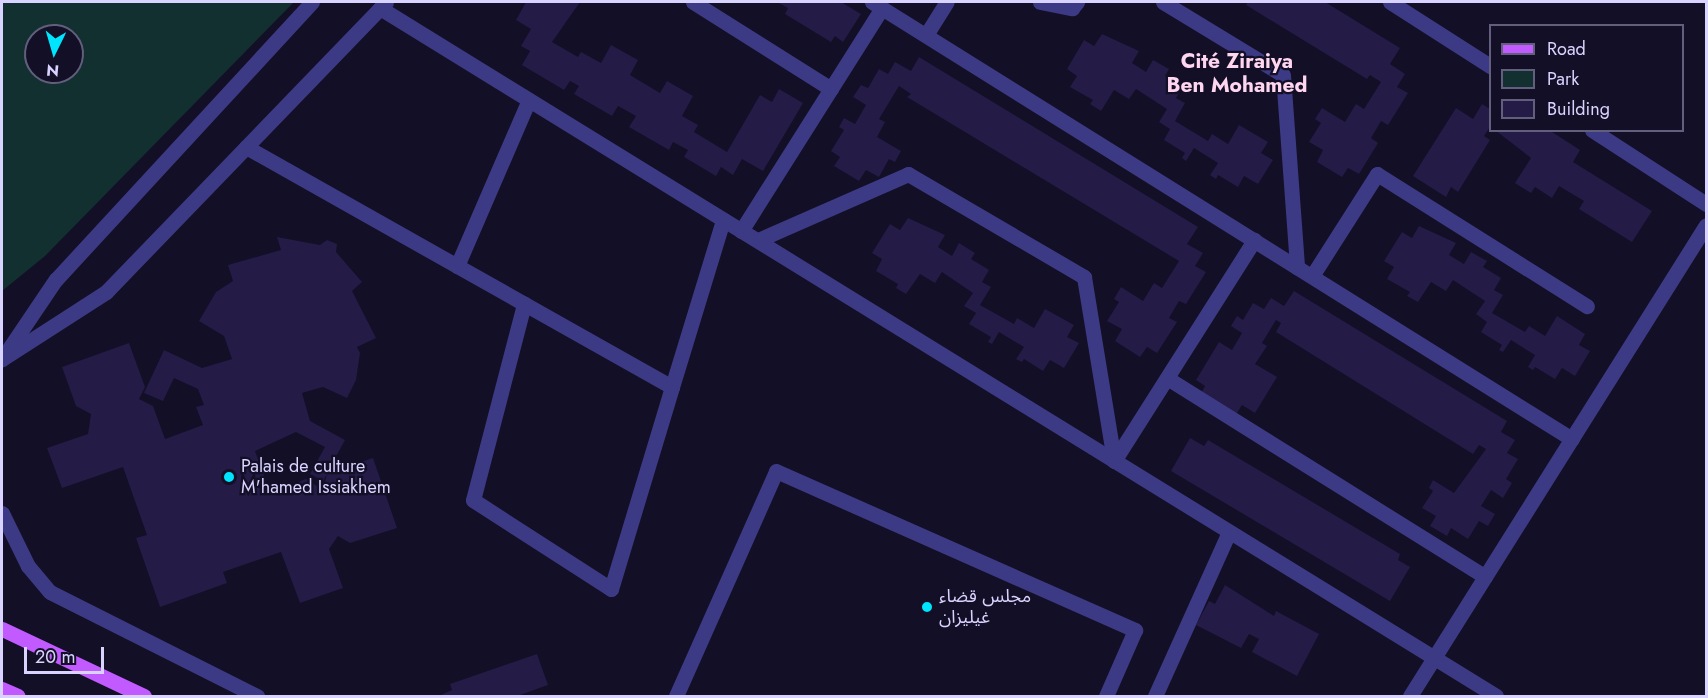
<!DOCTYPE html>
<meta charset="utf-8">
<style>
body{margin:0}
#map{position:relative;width:1708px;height:698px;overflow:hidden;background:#130f26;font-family:Jost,"Noto Sans Arabic",sans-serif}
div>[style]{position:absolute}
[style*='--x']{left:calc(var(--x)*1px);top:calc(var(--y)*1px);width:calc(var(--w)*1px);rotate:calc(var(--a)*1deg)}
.green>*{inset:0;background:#12302f}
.building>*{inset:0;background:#241b47}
.minor>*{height:15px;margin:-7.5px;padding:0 7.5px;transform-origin:7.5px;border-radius:7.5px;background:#3d3a85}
.major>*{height:15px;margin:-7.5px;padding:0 7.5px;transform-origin:7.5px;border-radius:7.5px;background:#c25bff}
.dots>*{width:16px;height:16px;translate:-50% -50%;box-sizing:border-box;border:3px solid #130f26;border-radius:50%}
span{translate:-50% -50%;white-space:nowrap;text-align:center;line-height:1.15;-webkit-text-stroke:4.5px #130f26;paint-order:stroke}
.poi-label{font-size:18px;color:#d9d4ff}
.left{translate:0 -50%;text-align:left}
.quarter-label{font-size:21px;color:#ffd6f0;font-weight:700}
.frame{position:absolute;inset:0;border:3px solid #d9d4ff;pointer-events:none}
.legend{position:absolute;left:1489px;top:24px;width:195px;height:108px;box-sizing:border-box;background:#130f26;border:2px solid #625e7d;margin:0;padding:8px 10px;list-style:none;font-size:18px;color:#d9d4ff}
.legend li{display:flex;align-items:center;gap:12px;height:30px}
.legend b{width:30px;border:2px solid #625e7d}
.north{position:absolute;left:24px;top:24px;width:60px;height:60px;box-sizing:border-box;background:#130f26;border:2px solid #625e7d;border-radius:50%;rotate:185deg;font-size:16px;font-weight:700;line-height:24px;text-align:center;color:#d9d4ff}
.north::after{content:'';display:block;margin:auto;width:21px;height:27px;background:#00e5ff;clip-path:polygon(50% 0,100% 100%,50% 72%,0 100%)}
.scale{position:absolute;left:24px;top:647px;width:80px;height:27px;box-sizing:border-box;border:3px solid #d9d4ff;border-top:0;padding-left:8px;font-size:18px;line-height:21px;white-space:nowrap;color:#d9d4ff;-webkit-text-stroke:4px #130f26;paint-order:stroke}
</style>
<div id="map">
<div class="green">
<div style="clip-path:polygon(evenodd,2px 2px,294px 2px,45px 256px,2px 291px,2px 2px,36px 36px,72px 36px,72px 72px,36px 72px,36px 36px)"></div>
</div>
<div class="building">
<div style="clip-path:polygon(526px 2px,580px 2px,552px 42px,578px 57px,581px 52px,601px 63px,611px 45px,638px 60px,630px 75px,660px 93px,667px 81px,693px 96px,682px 116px,698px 125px,694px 132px,727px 152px,760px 95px,772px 102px,779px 89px,803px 103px,763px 171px,742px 159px,733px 175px,721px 167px,716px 176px,684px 157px,688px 150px,673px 142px,669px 150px,629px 127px,636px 116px,618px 106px,612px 116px,574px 94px,579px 86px,570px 81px,564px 90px,522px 65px,530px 51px,521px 46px,531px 29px,516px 20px)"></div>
<div style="clip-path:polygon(777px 2px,841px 2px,861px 14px,843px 42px,835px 36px,831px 42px,785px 14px,788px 8px)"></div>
<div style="clip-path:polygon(1248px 2px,1325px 2px,1400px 48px,1390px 64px,1405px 74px,1397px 87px,1408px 93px,1388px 125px,1381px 121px,1371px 138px,1378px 143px,1359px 174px,1348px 168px,1342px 177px,1317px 162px,1323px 150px,1309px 142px,1321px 123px,1315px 119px,1322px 108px,1345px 122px,1356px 104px,1364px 109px,1381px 82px,1370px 75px,1367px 79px,1246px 5px)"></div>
<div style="clip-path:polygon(1102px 34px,1139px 51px,1132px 63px,1146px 72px,1153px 60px,1169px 69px,1165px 76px,1183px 86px,1176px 98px,1185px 103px,1175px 121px,1208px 141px,1212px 134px,1228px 144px,1239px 125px,1268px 142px,1261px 153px,1273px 160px,1258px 184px,1244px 176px,1238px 187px,1218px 175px,1216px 179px,1210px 175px,1218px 163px,1194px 148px,1186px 161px,1182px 158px,1185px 153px,1164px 140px,1170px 129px,1159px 122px,1167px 109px,1136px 89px,1129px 99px,1114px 90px,1101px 111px,1090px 104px,1093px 100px,1070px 87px,1077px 76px,1067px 69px,1084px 40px,1094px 46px)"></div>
<div style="clip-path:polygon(919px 57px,1198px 227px,1187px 244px,1203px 253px,1195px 266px,1206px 272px,1186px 304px,1179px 301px,1169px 318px,1177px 322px,1157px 353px,1147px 347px,1140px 357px,1115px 341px,1122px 329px,1107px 321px,1119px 302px,1114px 299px,1121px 287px,1143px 301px,1154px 283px,1162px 288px,1179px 261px,907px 97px,911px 94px,899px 86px,879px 119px,885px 122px,877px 137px,901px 151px,895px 162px,889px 159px,879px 177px,866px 170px,859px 181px,834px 166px,840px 157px,831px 151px,844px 130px,839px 127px,844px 118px,855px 124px,866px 105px,853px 97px,861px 85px,868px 88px,879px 69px,888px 74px,895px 62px,911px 71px)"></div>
<div style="clip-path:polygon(1482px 104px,1490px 109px,1490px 127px,1484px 136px,1490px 140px,1458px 192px,1451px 187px,1446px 197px,1413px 176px,1456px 108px,1473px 119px)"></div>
<div style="clip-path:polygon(1495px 130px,1549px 130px,1580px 150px,1573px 162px,1652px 211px,1632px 242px,1579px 209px,1584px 201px,1559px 186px,1552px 198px,1535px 187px,1531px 193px,1515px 183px,1531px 158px)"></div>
<div style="clip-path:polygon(908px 218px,945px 235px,938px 247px,952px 256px,959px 243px,975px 253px,971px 259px,989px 270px,982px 282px,991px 287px,980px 305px,1014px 324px,1017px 318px,1034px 328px,1045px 309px,1074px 325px,1067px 337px,1079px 343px,1064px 368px,1050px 360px,1043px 371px,1024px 359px,1022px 362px,1016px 359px,1024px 347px,999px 332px,992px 344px,988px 342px,991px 337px,969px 324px,976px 313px,964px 306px,973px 293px,942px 272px,935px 283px,920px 274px,906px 294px,896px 288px,898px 284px,876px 271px,882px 259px,872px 253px,890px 224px,900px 230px)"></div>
<div style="clip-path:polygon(1419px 226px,1456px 243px,1449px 255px,1464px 264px,1471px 252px,1487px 261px,1483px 267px,1501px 278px,1494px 290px,1503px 295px,1492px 313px,1525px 332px,1529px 326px,1545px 336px,1557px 316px,1585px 334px,1579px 345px,1590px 351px,1575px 376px,1562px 368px,1555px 379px,1535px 367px,1533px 370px,1528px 367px,1535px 355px,1511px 340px,1503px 352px,1499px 350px,1502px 345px,1481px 332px,1487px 322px,1476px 314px,1485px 301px,1453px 280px,1446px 291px,1431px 282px,1418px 302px,1407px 296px,1410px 292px,1387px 279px,1394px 267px,1384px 261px,1402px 232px,1412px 238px)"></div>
<div style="clip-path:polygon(evenodd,277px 237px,320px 245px,327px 240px,337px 244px,336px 252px,362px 282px,352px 291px,376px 338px,357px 347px,360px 353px,356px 380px,347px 398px,323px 387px,302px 393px,310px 421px,345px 440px,327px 473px,373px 458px,397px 528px,350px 543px,338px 536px,329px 549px,343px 588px,300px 603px,281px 552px,223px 572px,227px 583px,160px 607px,136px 538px,147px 535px,123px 467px,62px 488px,47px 448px,88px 434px,91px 414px,76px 406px,62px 367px,129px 343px,145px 387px,139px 399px,153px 406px,165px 439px,203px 425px,196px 407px,204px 405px,198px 389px,174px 378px,163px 401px,144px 393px,164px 350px,202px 368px,232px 359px,224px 336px,199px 321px,216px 292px,233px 281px,228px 265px,281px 250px,277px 237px,296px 432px,325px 447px,310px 474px,323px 481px,327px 474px,323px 490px,306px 479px,270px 492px,255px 451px,296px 432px)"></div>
<div style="clip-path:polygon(1294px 291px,1507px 421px,1501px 432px,1515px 440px,1507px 453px,1518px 459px,1506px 479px,1512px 483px,1503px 498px,1491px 490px,1481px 506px,1495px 514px,1488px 526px,1479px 521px,1468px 539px,1451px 528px,1447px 536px,1430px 526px,1436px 516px,1422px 508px,1433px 491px,1429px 488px,1433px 480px,1454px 493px,1486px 449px,1479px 445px,1473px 454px,1276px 332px,1281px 323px,1276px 320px,1262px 343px,1267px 346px,1255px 364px,1277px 377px,1255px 413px,1242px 405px,1235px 416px,1200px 395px,1205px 386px,1196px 380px,1219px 342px,1232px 350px,1242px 333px,1231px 326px,1237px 316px,1243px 320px,1253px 303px,1264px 309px,1271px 298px,1284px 306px)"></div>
<div style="clip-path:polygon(1190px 438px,1204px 446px,1208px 440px,1400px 554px,1398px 560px,1410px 567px,1390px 601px,1171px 471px)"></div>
<div style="clip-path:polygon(1225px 585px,1274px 616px,1276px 611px,1319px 634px,1297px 676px,1252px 652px,1259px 639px,1249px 634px,1241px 648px,1196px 625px,1209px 601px,1215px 604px)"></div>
<div style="clip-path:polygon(537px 654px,548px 685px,517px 696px,439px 696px,452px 690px,450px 684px)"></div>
</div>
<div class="minor">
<div style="--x:312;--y:2;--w:377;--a:132.7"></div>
<div style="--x:56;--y:279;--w:97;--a:124"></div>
<div style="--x:2;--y:359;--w:124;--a:-32.8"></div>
<div style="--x:106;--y:292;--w:403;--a:-46"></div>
<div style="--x:693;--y:2;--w:163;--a:32.2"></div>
<div style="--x:872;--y:2;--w:825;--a:31.98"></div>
<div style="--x:1040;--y:2;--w:33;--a:11"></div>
<div style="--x:1072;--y:8;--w:8;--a:-50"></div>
<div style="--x:1163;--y:2;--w:140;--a:31.3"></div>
<div style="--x:1283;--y:75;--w:193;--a:85.8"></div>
<div style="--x:1390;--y:2;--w:119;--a:32.6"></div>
<div style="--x:380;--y:8;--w:1311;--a:31.65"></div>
<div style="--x:926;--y:35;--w:39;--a:-58"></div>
<div style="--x:1592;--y:130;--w:136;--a:33"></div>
<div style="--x:246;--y:147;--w:489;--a:29.4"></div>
<div style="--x:672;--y:387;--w:211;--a:106.8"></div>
<div style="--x:611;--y:589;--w:164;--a:-147.2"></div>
<div style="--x:473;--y:500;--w:203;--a:-75.4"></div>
<div style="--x:741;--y:231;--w:264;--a:-57.7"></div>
<div style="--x:758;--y:240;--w:164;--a:-23.7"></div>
<div style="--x:908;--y:174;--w:204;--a:30.3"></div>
<div style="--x:1084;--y:277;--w:186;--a:80.7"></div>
<div style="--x:457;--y:266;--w:181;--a:-66.6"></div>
<div style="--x:1312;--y:276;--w:121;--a:-57.5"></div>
<div style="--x:1377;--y:174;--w:248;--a:32.2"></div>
<div style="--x:1167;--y:378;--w:375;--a:32"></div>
<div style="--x:672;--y:387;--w:175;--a:-73"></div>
<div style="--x:1114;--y:461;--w:262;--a:-57.6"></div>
<div style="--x:2;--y:513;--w:59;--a:63.9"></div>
<div style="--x:28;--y:566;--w:34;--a:50"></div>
<div style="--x:50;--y:592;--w:232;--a:26.7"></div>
<div style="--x:676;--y:696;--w:246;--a:-66"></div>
<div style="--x:776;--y:471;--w:393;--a:23.9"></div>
<div style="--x:1135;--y:630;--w:72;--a:113.7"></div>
<div style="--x:1155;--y:696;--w:180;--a:-65.7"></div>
<div style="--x:1410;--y:696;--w:556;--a:-57.85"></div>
</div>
<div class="major">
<div style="--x:2;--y:629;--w:157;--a:25.3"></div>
<div style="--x:2;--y:689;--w:17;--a:24"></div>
</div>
<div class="dots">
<div style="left:229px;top:477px;background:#00e5ff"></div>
<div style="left:927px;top:607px;background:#00e5ff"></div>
</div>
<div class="poi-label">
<span class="left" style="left:241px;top:477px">Palais de culture<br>M'hamed Issiakhem</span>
<span class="left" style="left:939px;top:607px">مجلس قضاء<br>غيليزان</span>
</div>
<div class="quarter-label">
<span style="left:1237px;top:73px">Cité Ziraiya<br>Ben Mohamed</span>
</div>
<div class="frame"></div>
<ul class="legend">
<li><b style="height:8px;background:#c25bff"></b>Road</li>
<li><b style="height:16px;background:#12302f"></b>Park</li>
<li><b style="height:16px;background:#241b47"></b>Building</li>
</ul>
<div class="north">N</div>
<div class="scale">20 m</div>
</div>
